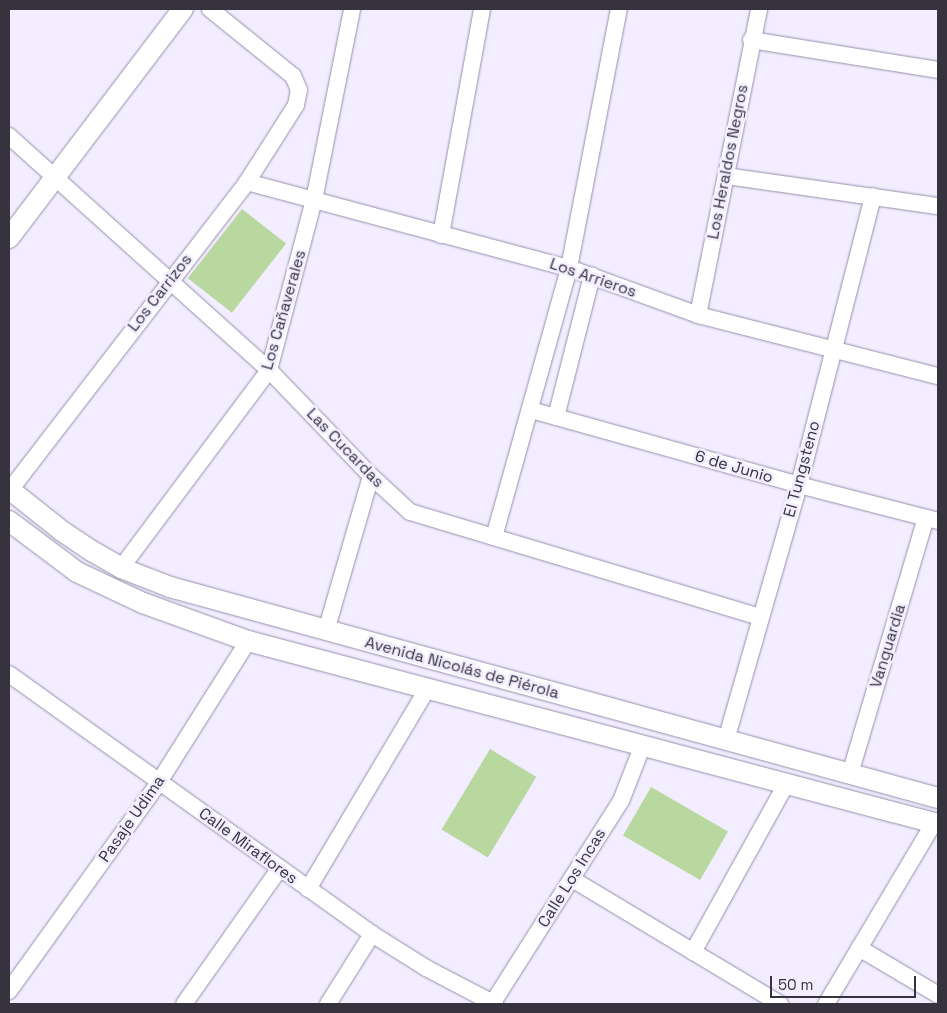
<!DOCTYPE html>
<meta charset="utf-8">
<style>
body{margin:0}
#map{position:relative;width:947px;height:1013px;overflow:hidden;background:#f2edff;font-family:"Space Grotesk",sans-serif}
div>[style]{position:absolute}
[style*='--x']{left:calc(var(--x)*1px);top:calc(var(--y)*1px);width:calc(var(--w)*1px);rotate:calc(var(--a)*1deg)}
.green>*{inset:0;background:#b9d8a0;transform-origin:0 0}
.roads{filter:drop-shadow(0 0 1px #968faa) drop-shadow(0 0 1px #968faa)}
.minor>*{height:16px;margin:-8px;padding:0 8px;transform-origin:8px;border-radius:8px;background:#fff}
.tertiary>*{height:20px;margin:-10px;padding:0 10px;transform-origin:10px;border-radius:10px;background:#fff}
span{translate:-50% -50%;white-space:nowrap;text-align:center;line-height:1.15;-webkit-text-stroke:5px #f2edff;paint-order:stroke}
.street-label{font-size:16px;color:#36333e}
.frame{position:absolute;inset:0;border:10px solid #36333e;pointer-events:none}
.scale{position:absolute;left:770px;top:976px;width:146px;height:22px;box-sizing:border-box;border:2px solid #36333e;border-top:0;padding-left:6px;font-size:15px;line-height:18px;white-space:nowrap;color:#36333e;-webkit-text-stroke:4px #f2edff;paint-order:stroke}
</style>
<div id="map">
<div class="green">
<div style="left:242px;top:209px;width:56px;height:88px;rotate:38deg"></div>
<div style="left:490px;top:749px;width:54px;height:94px;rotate:31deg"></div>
<div style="left:651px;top:787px;width:89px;height:56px;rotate:30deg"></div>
</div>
<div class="roads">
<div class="minor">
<div style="--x:751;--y:40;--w:189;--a:9.1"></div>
<div style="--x:9;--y:136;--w:350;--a:42"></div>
<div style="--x:269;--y:370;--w:147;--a:46.1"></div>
<div style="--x:371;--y:476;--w:53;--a:42.7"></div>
<div style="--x:410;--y:512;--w:366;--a:16.7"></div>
<div style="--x:726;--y:176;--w:214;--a:8.1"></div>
<div style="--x:247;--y:182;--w:333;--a:15"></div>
<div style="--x:569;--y:268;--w:137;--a:20"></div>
<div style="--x:698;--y:315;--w:248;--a:14.3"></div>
<div style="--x:441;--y:235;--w:230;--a:-79.7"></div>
<div style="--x:698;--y:315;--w:312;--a:-78.7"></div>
<div style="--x:531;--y:410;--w:278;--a:15.6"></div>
<div style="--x:799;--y:485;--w:144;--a:14.5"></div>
<div style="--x:556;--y:417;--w:146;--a:-75.7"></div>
<div style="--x:10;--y:490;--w:389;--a:-52.4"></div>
<div style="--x:247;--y:182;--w:91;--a:-57.5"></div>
<div style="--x:296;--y:105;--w:15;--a:-79"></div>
<div style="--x:299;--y:90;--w:15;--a:-113"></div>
<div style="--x:293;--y:76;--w:107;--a:-141.1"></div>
<div style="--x:494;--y:537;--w:279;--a:-74.4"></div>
<div style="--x:569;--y:268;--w:264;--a:-79.1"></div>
<div style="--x:121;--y:568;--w:247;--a:-53.2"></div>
<div style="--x:269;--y:370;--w:176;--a:-75.2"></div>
<div style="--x:314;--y:200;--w:195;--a:-78.7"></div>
<div style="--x:326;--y:631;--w:161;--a:-73.8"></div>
<div style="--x:9;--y:674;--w:447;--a:35.6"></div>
<div style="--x:372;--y:934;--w:64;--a:32.2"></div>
<div style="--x:426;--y:968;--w:78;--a:27.6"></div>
<div style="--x:726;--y:740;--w:265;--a:-74"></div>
<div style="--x:799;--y:485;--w:298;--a:-75.6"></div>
<div style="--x:850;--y:774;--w:267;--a:-73.5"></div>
<div style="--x:572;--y:879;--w:243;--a:31"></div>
<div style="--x:308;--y:889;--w:234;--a:-59.2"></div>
<div style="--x:859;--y:948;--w:92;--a:30.7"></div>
<div style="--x:693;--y:952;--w:192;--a:-61"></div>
<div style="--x:9;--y:991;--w:257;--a:-54.3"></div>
<div style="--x:159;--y:782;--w:167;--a:-57.7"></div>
<div style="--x:184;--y:1004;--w:166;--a:-54.8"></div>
<div style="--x:328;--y:1004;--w:83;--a:-57.8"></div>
<div style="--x:492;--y:1004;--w:241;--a:-57.6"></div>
<div style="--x:621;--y:801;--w:58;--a:-68.7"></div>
<div style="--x:826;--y:1004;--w:211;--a:-59.2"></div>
</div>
<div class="tertiary">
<div style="--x:9;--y:238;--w:288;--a:-52.8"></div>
<div style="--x:9;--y:489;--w:68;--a:38.4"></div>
<div style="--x:62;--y:531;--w:36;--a:34"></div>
<div style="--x:92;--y:551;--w:34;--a:30"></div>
<div style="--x:121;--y:568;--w:53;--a:21.2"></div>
<div style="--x:170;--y:587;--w:796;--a:15.36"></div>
<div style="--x:9;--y:521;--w:85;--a:36.9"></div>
<div style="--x:77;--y:572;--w:73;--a:25.2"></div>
<div style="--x:143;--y:603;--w:112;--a:19.9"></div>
<div style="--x:248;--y:641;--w:714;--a:14.85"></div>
</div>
</div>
<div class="street-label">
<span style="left:728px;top:162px;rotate:-79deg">Los Heraldos Negros</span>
<span style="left:593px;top:278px;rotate:19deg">Los Arrieros</span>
<span style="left:160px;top:293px;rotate:-52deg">Los Carrizos</span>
<span style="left:284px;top:310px;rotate:-74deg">Los Cañaverales</span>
<span style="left:345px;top:448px;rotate:46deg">Las Cucardas</span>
<span style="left:734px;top:467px;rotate:16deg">6 de Junio</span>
<span style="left:802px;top:469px;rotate:-75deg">El Tungsteno</span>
<span style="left:888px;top:646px;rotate:-73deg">Vanguardia</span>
<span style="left:462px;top:668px;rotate:15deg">Avenida Nicolás de Piérola</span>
<span style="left:132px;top:819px;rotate:-55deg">Pasaje Udima</span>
<span style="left:248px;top:846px;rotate:36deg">Calle Miraflores</span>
<span style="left:572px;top:878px;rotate:-58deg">Calle Los Incas</span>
</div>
<div class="frame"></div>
<div class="scale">50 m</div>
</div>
